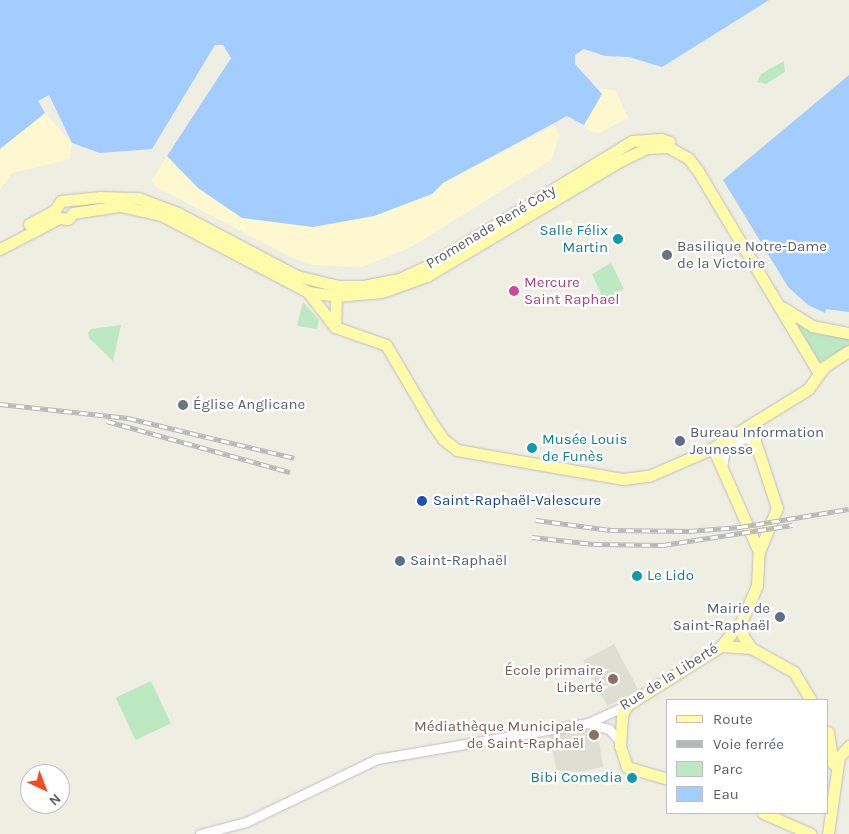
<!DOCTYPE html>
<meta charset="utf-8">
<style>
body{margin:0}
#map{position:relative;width:849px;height:834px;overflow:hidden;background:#efeee3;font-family:Karla,sans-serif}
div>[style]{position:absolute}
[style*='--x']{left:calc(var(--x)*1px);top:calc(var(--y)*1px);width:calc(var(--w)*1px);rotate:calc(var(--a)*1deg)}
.commercial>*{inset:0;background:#fffad9;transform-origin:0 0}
.education>*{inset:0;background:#dfded2;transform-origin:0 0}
.green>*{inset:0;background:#bde9c2;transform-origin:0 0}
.sand>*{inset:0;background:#fef8d0}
.water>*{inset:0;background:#a4cdff}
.roads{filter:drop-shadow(0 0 1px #bbbdc3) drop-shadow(0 0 1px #bbbdc3)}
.minor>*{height:9px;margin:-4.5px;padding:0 4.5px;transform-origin:4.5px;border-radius:4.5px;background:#fff}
.major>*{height:11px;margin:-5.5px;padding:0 5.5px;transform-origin:5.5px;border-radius:5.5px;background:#fffba9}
.rail>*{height:4.5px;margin-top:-2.25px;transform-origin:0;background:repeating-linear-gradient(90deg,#fff 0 8px,#b7b8b8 0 16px);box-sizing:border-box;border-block:1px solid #b7b8b8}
.dots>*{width:14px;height:14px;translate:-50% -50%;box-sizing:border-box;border:2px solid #fff;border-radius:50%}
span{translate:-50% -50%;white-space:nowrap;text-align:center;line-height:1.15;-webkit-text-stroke:4.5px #fff;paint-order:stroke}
.street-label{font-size:15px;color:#5b5f65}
.culture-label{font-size:15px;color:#0d838f}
.right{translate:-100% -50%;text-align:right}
.left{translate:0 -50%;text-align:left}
.worship-label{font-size:15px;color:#5b616d}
.hotel-label{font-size:15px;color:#b23c85}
.service-label{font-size:15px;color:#4e5e75}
.transit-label{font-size:15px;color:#164399}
.education-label{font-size:15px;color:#785e54}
.legend{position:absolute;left:666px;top:699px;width:162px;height:115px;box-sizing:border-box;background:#fff;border:1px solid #bdbfc1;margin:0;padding:6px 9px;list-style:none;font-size:15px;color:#5b5f65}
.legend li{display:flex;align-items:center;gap:10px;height:25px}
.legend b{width:25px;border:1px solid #bdbfc1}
.north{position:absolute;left:20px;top:764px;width:50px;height:50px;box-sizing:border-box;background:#fff;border:1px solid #bdbfc1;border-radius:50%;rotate:137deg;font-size:14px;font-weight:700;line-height:20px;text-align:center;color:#5b5f65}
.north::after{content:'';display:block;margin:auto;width:18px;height:22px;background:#fa481f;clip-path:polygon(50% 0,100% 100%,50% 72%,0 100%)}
</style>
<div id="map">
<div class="commercial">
<div style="left:570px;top:219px;width:7px;height:24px;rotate:56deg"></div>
</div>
<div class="education">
<div style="left:614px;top:644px;width:52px;height:35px;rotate:62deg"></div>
<div style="clip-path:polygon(597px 728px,603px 767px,579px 772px,557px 770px,549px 735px)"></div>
</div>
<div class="green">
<div style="clip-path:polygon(784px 61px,785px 72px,766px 84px,757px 82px,761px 74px)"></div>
<div style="clip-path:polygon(611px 263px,624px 289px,604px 301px,592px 274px)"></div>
<div style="clip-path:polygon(303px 302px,319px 320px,317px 329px,297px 326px)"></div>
<div style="clip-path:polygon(795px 321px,849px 336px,849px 345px,819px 363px,793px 323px)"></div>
<div style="clip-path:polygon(121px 325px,113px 361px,89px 338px,88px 333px,91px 329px)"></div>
<div style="left:151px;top:681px;width:47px;height:39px;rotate:65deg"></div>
</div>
<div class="sand">
<div style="clip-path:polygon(599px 88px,616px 91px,628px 118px,599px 133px,590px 132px,584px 125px,602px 94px)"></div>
<div style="clip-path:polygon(45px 113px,72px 143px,70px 159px,12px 173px,0 190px,0 149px)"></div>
<div style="clip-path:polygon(554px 126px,560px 135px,551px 160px,413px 246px,362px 267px,312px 265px,291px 257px,156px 187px,152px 180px,167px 156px,198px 188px,313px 227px,374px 216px,432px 194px,443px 183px)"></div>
</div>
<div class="water">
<div style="clip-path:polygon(0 0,769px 0,662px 67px,629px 57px,605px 56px,584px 49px,575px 55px,575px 64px,602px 94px,584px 125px,567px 116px,443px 183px,432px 194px,374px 216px,313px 227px,242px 218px,198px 188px,167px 156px,231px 58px,223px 45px,215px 45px,152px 149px,100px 153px,72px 143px,49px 95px,38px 101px,45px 113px,0 149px)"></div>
<div style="clip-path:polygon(849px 75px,849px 312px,826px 309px,825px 313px,808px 305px,788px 287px,723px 180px)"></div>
</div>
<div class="roads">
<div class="minor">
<div style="--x:722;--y:467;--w:18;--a:-81"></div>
<div style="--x:725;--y:449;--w:22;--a:-30"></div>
<div style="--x:744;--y:438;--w:11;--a:15"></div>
<div style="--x:588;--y:723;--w:22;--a:16"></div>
<div style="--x:609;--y:729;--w:15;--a:48"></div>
<div style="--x:200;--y:834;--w:48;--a:-14.6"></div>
<div style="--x:246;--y:822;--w:145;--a:-25.7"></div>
<div style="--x:377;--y:759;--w:214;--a:-9.7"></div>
<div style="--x:588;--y:723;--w:43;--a:-24.8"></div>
</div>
<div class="major">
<div style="--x:29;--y:224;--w:30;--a:-28"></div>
<div style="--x:55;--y:210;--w:11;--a:-56"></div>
<div style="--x:61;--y:201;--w:40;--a:-5.7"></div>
<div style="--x:101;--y:197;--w:37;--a:2"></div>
<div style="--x:138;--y:198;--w:43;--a:20.6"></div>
<div style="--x:178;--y:213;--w:135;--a:27.9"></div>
<div style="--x:297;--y:276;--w:42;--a:13.7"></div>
<div style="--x:338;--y:286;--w:25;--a:0"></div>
<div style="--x:363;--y:286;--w:37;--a:-11"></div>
<div style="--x:399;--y:279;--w:38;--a:-25"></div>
<div style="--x:433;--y:263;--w:233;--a:-31.5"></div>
<div style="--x:632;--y:141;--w:29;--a:-4"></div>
<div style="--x:661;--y:139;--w:9;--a:18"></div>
<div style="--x:0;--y:249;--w:67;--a:-27.7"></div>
<div style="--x:59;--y:218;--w:9;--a:6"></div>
<div style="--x:68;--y:219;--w:8;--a:-50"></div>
<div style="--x:73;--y:213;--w:48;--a:-8.5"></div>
<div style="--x:120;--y:206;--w:42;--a:12.4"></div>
<div style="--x:161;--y:215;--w:166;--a:27.6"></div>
<div style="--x:308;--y:292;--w:28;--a:8"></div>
<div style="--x:336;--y:296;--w:46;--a:-5"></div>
<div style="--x:382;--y:292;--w:48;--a:-19.6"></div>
<div style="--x:427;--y:276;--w:225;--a:-30.8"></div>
<div style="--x:620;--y:161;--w:30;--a:-26"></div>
<div style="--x:647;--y:148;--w:21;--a:-3"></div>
<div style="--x:668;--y:147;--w:23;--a:29"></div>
<div style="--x:688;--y:158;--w:16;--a:52"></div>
<div style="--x:698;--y:171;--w:235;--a:59.1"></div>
<div style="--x:308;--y:292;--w:44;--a:52.4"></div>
<div style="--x:335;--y:327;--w:54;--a:19.4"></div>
<div style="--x:386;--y:345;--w:91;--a:59.5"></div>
<div style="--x:432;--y:423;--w:19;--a:55"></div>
<div style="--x:443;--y:439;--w:18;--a:38"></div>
<div style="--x:457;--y:450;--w:169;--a:9.9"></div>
<div style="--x:623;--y:479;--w:26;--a:-7"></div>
<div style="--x:649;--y:476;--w:70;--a:-23.6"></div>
<div style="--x:713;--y:448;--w:112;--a:-31.8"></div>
<div style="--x:808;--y:389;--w:27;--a:-54"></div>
<div style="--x:824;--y:367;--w:30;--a:-33"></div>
<div style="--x:782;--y:307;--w:36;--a:32"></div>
<div style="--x:812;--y:326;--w:38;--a:11"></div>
<div style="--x:335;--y:327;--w:31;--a:-88"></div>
<div style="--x:713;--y:448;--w:114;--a:66.1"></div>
<div style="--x:741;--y:622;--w:14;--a:82"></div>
<div style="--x:743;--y:636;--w:14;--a:56"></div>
<div style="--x:751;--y:648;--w:49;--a:29.2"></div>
<div style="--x:794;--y:672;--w:33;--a:59"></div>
<div style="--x:721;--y:646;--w:30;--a:4"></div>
<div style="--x:828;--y:732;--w:32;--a:81"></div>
<div style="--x:668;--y:779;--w:43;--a:-163.7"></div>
<div style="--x:627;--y:767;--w:22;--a:-108"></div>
<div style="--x:620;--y:746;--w:31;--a:-86"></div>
<div style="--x:622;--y:715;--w:11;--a:-63"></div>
<div style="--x:627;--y:705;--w:111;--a:-32.1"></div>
<div style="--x:721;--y:646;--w:31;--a:-50"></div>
<div style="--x:741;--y:622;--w:27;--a:-66"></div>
<div style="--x:752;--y:597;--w:13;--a:-67"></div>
<div style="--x:757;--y:585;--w:33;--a:-87"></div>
<div style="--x:759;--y:552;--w:48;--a:-67.8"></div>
<div style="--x:777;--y:508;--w:71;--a:-108.2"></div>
<div style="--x:755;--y:441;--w:19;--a:-90"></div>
<div style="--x:763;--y:813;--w:52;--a:23.6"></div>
<div style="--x:828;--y:834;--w:78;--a:-81.9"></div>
<div style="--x:839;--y:757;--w:15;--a:-48"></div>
</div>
</div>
<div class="rail">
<div style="--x:0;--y:404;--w:129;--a:6.2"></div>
<div style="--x:128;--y:418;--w:171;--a:13.5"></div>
<div style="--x:107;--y:421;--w:190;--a:15.6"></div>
<div style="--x:536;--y:520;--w:75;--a:7.7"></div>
<div style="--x:610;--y:530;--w:79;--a:0.7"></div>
<div style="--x:689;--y:531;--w:51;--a:-4.5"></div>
<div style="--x:740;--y:527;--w:110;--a:-9.4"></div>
<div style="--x:532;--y:537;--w:62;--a:6.4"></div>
<div style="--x:594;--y:544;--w:69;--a:0.8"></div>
<div style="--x:663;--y:545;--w:131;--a:-8.8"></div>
</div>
<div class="dots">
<div style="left:618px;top:239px;background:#0f9aa8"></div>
<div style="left:667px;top:255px;background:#6b7280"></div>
<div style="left:514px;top:291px;background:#d1479c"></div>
<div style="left:183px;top:405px;background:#6b7280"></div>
<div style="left:680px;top:441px;background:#5c6f8a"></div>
<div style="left:532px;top:448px;background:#0f9aa8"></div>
<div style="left:422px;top:501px;background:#1a4fb4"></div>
<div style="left:400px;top:561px;background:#5c6f8a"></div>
<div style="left:637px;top:576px;background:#0f9aa8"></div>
<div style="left:780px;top:617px;background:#5c6f8a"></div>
<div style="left:613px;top:679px;background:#8d6e63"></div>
<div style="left:594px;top:735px;background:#8d6e63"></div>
<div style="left:632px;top:778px;background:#0f9aa8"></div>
</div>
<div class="street-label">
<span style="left:491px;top:227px;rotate:-31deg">Promenade René Coty</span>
<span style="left:669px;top:677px;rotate:-32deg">Rue de la Liberté</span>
</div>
<div class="culture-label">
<span class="right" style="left:608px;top:239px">Salle Félix<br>Martin</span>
<span class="left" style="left:542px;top:448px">Musée Louis<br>de Funès</span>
<span class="left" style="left:647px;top:576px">Le Lido</span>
<span class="right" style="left:622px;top:778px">Bibi Comedia</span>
</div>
<div class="worship-label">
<span class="left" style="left:677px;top:255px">Basilique Notre-Dame<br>de la Victoire</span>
<span class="left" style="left:193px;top:405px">Église Anglicane</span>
</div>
<div class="hotel-label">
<span class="left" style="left:524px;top:291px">Mercure<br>Saint Raphael</span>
</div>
<div class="service-label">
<span class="left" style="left:690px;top:441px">Bureau Information<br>Jeunesse</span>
<span class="left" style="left:410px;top:561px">Saint-Raphaël</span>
<span class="right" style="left:770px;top:617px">Mairie de<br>Saint-Raphaël</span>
</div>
<div class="transit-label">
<span class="left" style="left:433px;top:501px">Saint-Raphaël-Valescure</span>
</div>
<div class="education-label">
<span class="right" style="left:603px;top:679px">École primaire<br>Liberté</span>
<span class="right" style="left:584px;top:735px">Médiathèque Municipale<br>de Saint-Raphaël</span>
</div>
<ul class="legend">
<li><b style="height:6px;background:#fffba9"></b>Route</li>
<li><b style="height:6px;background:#b7b8b8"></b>Voie ferrée</li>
<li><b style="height:14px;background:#bde9c2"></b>Parc</li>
<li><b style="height:14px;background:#a4cdff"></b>Eau</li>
</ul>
<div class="north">N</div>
</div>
